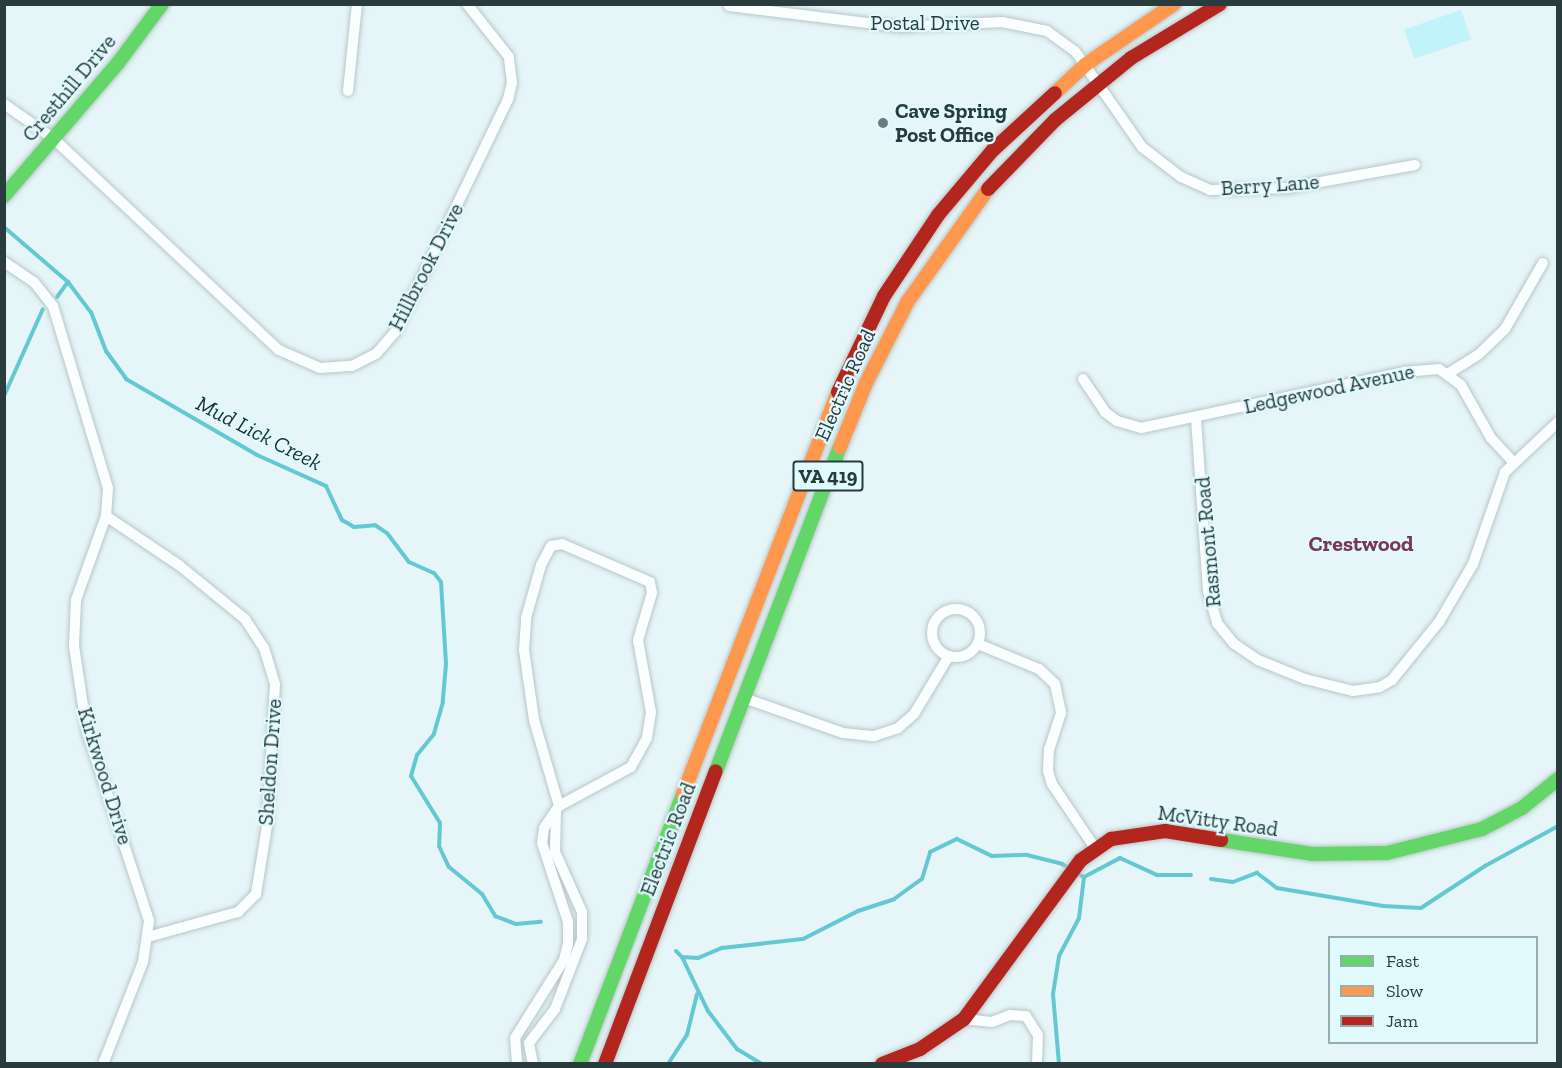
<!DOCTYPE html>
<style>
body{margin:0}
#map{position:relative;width:1562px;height:1068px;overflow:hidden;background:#e6f5f7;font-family:"Zilla Slab",serif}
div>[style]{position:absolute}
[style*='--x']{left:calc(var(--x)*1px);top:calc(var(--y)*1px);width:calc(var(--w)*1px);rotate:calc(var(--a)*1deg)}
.green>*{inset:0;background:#c1f3fa;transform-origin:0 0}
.stream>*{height:4px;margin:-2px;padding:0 2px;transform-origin:2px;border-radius:2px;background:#64c8d3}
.roads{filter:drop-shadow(0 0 2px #b8c6c8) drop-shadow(0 0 2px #b8c6c8)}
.street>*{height:10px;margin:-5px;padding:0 5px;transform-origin:5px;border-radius:5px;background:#fbfefe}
.street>.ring{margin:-5px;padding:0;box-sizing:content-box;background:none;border:10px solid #fbfefe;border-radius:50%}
.fast>*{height:14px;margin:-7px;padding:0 7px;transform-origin:7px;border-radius:7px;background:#63d668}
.slow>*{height:14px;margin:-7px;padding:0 7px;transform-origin:7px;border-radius:7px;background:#ff974d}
.jam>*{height:14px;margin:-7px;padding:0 7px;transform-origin:7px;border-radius:7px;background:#b3261e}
.dots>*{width:16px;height:16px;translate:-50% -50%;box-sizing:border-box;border:3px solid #e0fafd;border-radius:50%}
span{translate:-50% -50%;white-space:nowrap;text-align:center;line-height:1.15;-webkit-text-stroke:4.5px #e0fafd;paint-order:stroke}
.shield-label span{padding:2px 4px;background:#e0fafd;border:2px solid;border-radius:4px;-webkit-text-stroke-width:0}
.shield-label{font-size:20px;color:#293b3d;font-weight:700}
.street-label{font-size:21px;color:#293b3d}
.poi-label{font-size:21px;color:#293b3d;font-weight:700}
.left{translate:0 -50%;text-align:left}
.water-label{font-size:22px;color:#1a3033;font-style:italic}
.neighbourhood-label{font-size:22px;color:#783658;font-weight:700}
.frame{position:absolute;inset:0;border:6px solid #293b3d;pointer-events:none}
.legend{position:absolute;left:1328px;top:936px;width:210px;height:108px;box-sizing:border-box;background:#e0fafd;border:2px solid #97aeb0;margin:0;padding:8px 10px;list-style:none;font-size:18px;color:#293b3d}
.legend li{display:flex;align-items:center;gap:12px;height:30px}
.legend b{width:30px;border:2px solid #97aeb0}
</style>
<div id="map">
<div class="green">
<div style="left:1461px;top:10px;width:31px;height:60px;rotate:71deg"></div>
</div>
<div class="stream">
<div style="--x:4;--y:227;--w:84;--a:40.7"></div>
<div style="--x:68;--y:282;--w:38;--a:53"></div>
<div style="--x:91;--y:312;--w:42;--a:69"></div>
<div style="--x:106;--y:351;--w:34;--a:54"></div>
<div style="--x:126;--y:379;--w:151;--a:30.1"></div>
<div style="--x:257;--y:455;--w:76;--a:24.2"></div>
<div style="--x:326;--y:486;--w:38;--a:65"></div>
<div style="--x:342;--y:520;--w:14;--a:30"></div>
<div style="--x:354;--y:527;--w:21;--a:-5"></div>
<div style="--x:375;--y:525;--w:14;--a:34"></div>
<div style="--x:387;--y:533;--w:36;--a:53"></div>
<div style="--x:409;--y:562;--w:27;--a:24"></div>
<div style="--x:434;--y:573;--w:11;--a:52"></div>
<div style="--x:441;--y:582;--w:82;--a:86.5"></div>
<div style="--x:446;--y:664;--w:38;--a:95"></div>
<div style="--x:443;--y:702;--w:33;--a:106"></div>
<div style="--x:434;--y:734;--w:27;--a:129"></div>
<div style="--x:417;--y:755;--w:22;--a:106"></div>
<div style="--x:411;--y:776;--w:55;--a:58.3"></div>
<div style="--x:440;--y:823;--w:23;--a:92"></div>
<div style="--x:439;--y:846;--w:23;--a:65"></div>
<div style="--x:449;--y:867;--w:43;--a:39.3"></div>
<div style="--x:482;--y:894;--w:26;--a:59"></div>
<div style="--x:495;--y:916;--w:22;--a:21"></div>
<div style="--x:516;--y:924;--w:25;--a:-5"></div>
<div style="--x:57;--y:297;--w:19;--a:-54"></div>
<div style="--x:4;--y:396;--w:95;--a:-65.9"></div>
<div style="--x:1084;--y:877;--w:41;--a:-27.8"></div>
<div style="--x:1120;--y:858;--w:41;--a:24.7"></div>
<div style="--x:1157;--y:875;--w:34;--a:0"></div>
<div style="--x:1211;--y:879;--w:22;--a:8"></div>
<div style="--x:1233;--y:882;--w:26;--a:-21"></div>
<div style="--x:1257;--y:873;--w:25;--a:37"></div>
<div style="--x:1277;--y:888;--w:108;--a:9.6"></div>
<div style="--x:1383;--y:906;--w:38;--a:3"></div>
<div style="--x:1421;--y:908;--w:77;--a:-33.3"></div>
<div style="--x:1485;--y:866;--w:83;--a:-28.7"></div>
<div style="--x:676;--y:951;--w:8;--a:45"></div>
<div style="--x:682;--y:957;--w:16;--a:4"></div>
<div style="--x:698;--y:958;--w:26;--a:-23"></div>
<div style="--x:722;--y:948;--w:81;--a:-6.3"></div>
<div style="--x:803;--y:939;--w:62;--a:-27"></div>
<div style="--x:858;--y:911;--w:38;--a:-18"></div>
<div style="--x:894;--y:899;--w:34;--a:-36"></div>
<div style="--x:922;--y:879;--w:28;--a:-73"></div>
<div style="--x:930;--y:852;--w:30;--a:-26"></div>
<div style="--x:957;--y:839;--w:39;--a:26"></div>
<div style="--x:992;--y:856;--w:35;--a:-2"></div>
<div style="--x:1027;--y:855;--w:36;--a:14"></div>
<div style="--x:1062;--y:864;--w:26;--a:31"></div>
<div style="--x:682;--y:957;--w:60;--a:64.3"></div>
<div style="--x:708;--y:1011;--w:48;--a:52.7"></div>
<div style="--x:737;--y:1049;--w:29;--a:31"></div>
<div style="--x:668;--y:1064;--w:35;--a:-57"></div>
<div style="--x:687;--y:1035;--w:42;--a:-76.3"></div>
<div style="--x:1059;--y:1064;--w:70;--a:-94.9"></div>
<div style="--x:1053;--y:994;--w:38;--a:-81"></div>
<div style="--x:1059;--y:956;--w:43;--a:-62.2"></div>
<div style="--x:1079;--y:918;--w:41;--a:-83"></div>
</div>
<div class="roads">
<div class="street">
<div style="--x:729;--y:6;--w:172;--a:7"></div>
<div style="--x:900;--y:27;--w:102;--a:-2.8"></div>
<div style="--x:1002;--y:22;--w:46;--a:11.3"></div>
<div style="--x:1047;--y:31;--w:34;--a:36"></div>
<div style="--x:1075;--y:51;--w:117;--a:55.1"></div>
<div style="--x:1142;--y:147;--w:49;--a:37.6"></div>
<div style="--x:1181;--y:177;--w:32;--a:24"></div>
<div style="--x:1210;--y:190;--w:77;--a:-1.5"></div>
<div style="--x:1287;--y:188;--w:130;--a:-10.2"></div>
<div style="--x:348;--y:91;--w:87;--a:-84.1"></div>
<div style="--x:4;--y:104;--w:61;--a:35"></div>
<div style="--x:54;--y:139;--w:308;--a:43.2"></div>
<div style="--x:279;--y:350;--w:45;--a:23.7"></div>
<div style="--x:320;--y:368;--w:32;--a:-4"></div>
<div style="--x:352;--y:366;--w:27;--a:-27"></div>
<div style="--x:376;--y:354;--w:30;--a:-49"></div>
<div style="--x:396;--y:331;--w:258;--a:-64.2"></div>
<div style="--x:508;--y:99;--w:16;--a:-76"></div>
<div style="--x:512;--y:83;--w:26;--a:-97"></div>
<div style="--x:509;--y:57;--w:68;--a:-128.4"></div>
<div style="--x:4;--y:262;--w:36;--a:34"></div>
<div style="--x:34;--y:282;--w:31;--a:52"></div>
<div style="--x:53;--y:306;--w:190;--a:73.2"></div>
<div style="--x:108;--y:488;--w:28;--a:94"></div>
<div style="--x:106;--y:516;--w:89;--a:109.7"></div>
<div style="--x:76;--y:600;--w:46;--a:92.5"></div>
<div style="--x:74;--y:646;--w:87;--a:81.4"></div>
<div style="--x:87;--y:732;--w:199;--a:71.8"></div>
<div style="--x:149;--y:921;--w:41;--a:98.3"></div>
<div style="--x:143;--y:962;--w:110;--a:111.4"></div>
<div style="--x:1449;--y:373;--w:34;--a:-32"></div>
<div style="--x:1478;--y:355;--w:37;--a:-44"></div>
<div style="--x:1505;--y:329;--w:76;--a:-60.1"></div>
<div style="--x:1083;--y:379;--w:40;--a:56"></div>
<div style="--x:1105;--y:412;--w:15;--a:37"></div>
<div style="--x:1117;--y:421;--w:25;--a:16"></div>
<div style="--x:1141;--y:428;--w:269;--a:-12"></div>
<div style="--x:1404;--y:372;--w:35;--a:-5"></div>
<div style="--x:1439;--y:369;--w:27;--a:36"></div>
<div style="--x:1461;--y:385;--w:61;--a:60.5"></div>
<div style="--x:1491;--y:438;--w:33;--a:47"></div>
<div style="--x:1196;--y:419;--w:172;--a:86"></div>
<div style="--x:1208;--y:591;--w:33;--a:74"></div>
<div style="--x:1217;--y:623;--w:26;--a:51"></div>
<div style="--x:1233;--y:643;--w:30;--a:34"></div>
<div style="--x:1258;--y:660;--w:51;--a:22"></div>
<div style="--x:1305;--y:679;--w:49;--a:14"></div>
<div style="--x:1353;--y:691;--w:27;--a:-8"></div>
<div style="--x:1380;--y:687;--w:14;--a:-30"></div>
<div style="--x:1392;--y:680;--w:75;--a:-51"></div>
<div style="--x:1439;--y:622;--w:67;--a:-59.6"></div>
<div style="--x:1473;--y:564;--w:97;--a:-70.8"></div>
<div style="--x:1505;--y:472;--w:73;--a:-43.3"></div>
<div style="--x:106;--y:516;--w:89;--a:34"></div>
<div style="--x:180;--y:566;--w:84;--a:39.2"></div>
<div style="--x:245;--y:619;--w:35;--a:57"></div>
<div style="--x:264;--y:648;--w:38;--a:73"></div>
<div style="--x:275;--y:684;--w:142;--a:93.2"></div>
<div style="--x:267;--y:826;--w:69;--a:99.2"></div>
<div style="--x:256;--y:894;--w:25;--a:135"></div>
<div style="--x:238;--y:912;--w:93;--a:164.5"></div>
<div style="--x:562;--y:544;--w:96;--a:23.4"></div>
<div style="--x:650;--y:582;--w:11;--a:80"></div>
<div style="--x:652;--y:593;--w:49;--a:106.6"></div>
<div style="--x:638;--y:640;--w:73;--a:79.8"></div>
<div style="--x:651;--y:712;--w:26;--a:99"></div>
<div style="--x:647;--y:738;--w:33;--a:119"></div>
<div style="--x:631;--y:767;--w:82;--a:151.6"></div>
<div style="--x:559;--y:806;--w:90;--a:-106.2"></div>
<div style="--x:534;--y:720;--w:71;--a:-98.1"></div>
<div style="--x:524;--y:650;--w:32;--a:-86"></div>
<div style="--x:526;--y:618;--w:55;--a:-74.2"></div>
<div style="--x:541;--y:565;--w:21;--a:-62"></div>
<div style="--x:551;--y:546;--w:11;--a:-10"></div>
<div class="ring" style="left:932px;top:609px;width:38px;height:38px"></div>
<div style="--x:978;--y:644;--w:66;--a:22.3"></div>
<div style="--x:1039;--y:669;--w:22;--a:43"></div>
<div style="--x:1055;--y:684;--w:30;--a:78"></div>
<div style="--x:1061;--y:713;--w:38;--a:108"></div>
<div style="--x:1049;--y:749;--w:22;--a:93"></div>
<div style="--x:1048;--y:771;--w:14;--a:73"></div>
<div style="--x:1052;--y:784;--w:77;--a:56.1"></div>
<div style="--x:744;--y:698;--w:105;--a:19.5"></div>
<div style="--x:843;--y:733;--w:31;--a:6"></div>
<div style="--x:874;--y:736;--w:25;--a:-18"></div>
<div style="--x:898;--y:728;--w:21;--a:-41"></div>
<div style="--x:914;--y:714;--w:68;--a:-58.9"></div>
<div style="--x:964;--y:1019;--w:28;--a:6"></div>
<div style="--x:992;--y:1022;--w:19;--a:-21"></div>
<div style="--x:1010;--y:1015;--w:16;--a:4"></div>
<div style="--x:1026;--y:1016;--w:22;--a:58"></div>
<div style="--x:1038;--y:1035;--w:29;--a:92"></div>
<div style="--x:517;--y:1064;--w:26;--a:-94"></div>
<div style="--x:515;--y:1038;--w:92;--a:-57.9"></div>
<div style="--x:564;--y:960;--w:16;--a:-76"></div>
<div style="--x:568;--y:944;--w:22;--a:-90"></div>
<div style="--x:568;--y:922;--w:83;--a:-108.2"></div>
<div style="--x:542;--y:843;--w:15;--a:-82"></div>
<div style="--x:544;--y:828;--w:27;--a:-56"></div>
<div style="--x:533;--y:1064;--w:21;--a:-101"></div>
<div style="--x:529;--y:1043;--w:43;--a:-52.6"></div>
<div style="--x:555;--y:1009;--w:75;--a:-68.9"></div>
<div style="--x:582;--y:939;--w:27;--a:-90"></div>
<div style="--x:582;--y:912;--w:66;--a:-114.2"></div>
<div style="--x:555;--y:852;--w:40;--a:-88.6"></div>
</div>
<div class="fast">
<div style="--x:4;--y:196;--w:175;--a:-49.4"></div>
<div style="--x:118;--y:63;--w:74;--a:-53.3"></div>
<div style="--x:716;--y:771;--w:347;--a:-69.1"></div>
<div style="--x:1221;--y:840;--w:92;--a:8.7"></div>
<div style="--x:1312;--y:854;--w:75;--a:-0.8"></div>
<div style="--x:1387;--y:853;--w:98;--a:-14.2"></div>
<div style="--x:1482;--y:829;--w:45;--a:-27.7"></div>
<div style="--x:1522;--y:808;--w:46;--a:-38.9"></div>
<div style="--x:580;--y:1064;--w:289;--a:-69.1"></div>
</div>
<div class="slow">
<div style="--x:1055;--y:93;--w:41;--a:-43"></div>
<div style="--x:1085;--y:65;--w:108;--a:-34.4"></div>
<div style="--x:840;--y:447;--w:69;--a:-67.9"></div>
<div style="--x:866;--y:383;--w:92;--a:-62.9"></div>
<div style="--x:908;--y:301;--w:138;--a:-54.5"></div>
<div style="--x:683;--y:794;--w:431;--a:-68.9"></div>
</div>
<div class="jam">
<div style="--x:988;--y:189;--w:96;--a:-45.8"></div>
<div style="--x:1055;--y:120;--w:98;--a:-39.2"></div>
<div style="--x:1131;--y:58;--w:104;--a:-31.2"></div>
<div style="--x:838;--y:392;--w:106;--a:-64.4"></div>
<div style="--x:884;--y:296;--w:97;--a:-56.3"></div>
<div style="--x:938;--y:215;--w:85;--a:-49.8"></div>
<div style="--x:993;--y:150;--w:84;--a:-42.6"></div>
<div style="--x:605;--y:1064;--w:313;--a:-69.3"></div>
<div style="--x:882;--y:1064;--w:41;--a:-21.5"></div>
<div style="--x:920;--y:1049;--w:53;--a:-34.3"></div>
<div style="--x:964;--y:1019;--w:197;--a:-53.7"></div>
<div style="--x:1081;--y:860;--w:37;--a:-35"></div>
<div style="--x:1111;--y:839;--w:55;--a:-8.4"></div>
<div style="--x:1165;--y:831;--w:57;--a:9.1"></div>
</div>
</div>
<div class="dots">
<div style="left:883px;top:123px;background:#6b7c7e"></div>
</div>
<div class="shield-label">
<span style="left:828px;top:476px">VA 419</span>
</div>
<div class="street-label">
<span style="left:925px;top:23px">Postal Drive</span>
<span style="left:69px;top:88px;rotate:-50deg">Cresthill Drive</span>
<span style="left:1270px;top:185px;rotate:-4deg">Berry Lane</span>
<span style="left:426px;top:267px;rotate:-63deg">Hillbrook Drive</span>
<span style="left:845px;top:385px;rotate:-66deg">Electric Road</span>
<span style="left:1329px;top:389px;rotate:-12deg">Ledgewood Avenue</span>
<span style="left:1208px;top:542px;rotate:-95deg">Rasmont Road</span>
<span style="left:270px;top:762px;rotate:-86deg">Sheldon Drive</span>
<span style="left:105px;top:776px;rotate:73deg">Kirkwood Drive</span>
<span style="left:1218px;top:821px;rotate:8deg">McVitty Road</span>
<span style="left:668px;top:839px;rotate:-69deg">Electric Road</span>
</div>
<div class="poi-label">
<span class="left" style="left:895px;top:123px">Cave Spring<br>Post Office</span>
</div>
<div class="water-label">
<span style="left:259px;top:433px;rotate:27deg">Mud Lick Creek</span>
</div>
<div class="neighbourhood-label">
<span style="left:1361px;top:544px">Crestwood</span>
</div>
<div class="frame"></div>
<ul class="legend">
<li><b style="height:8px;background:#63d668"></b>Fast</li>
<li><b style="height:8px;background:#ff974d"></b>Slow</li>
<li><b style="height:8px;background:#b3261e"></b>Jam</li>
</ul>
</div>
